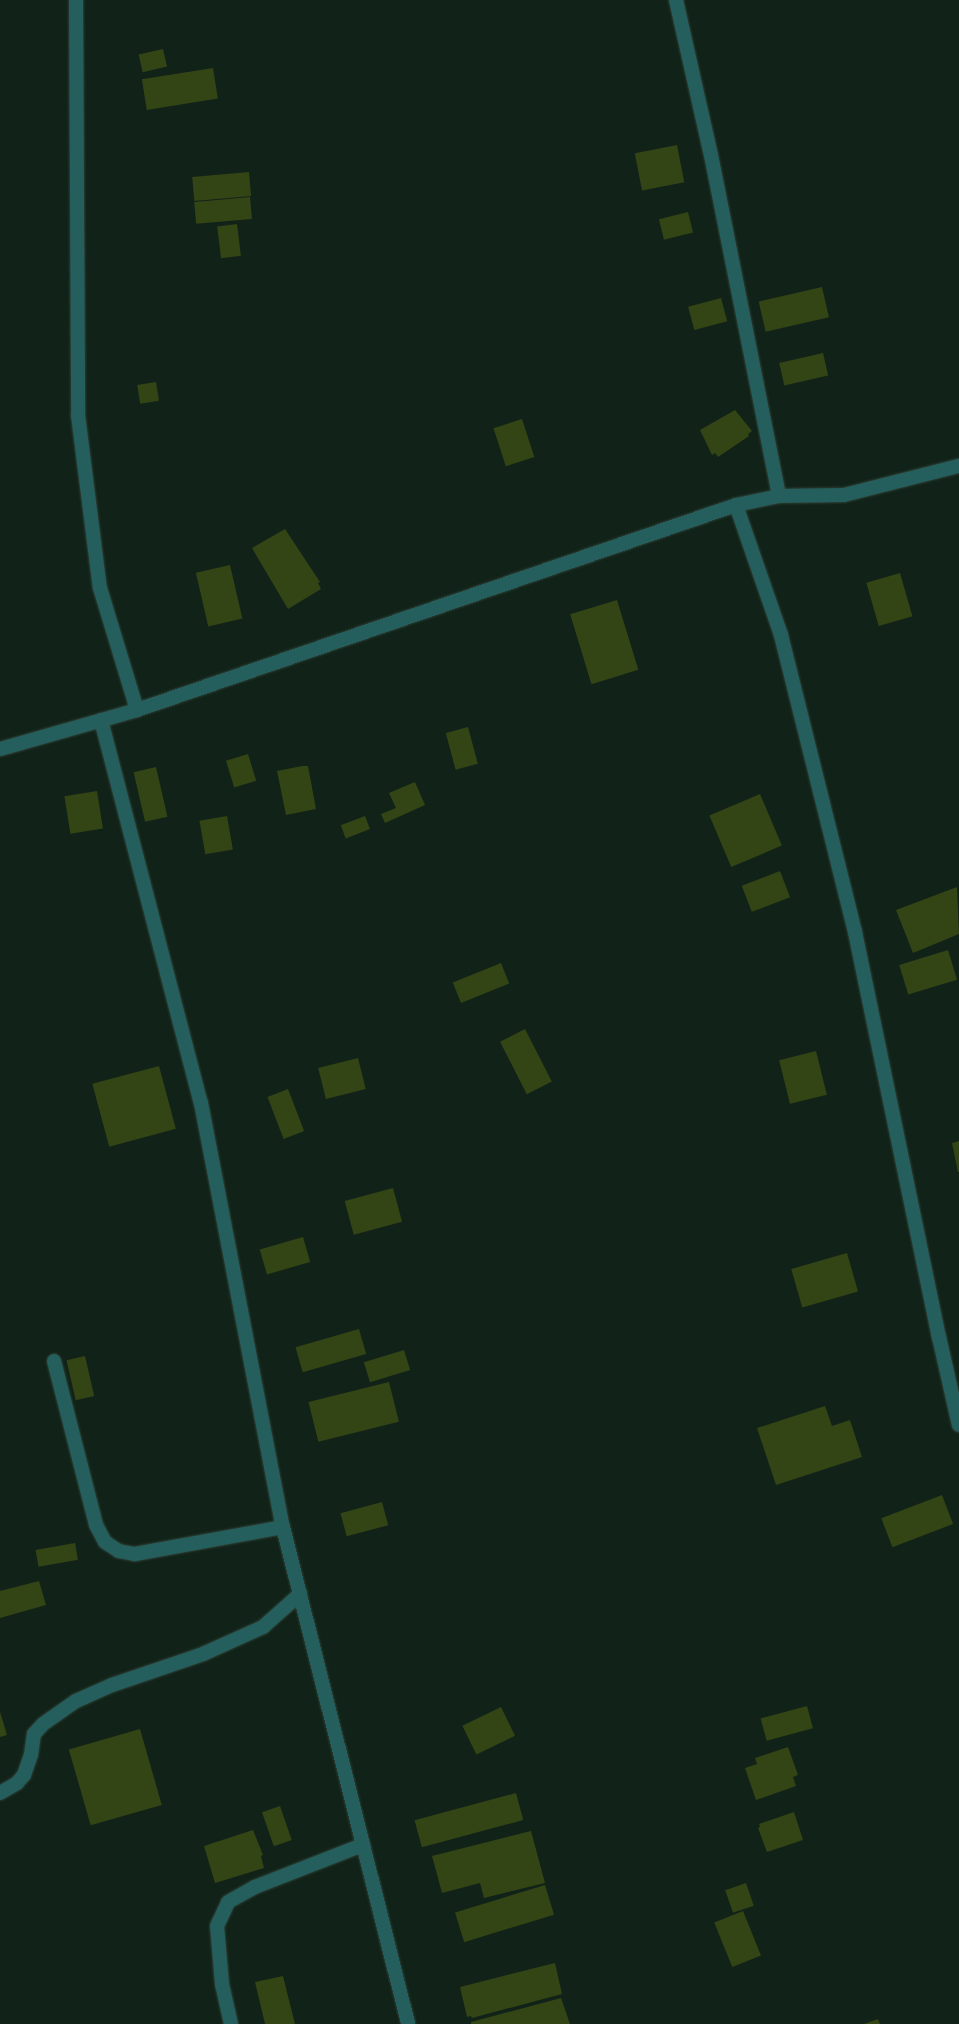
<!DOCTYPE html>
<style>
body{margin:0}
#map{position:relative;width:959px;height:2024px;overflow:hidden;background:#112319;font-family:Lato,sans-serif}
div>[style]{position:absolute}
[style*='--x']{left:calc(var(--x)*1px);top:calc(var(--y)*1px);width:calc(var(--w)*1px);rotate:calc(var(--a)*1deg)}
.building>*{inset:0;background:#334415;transform-origin:0 0}
.roads{filter:drop-shadow(0 0 1px #2f4036) drop-shadow(0 0 1px #2f4036)}
.service>*{height:14px;margin:-7px;padding:0 7px;transform-origin:7px;border-radius:7px;background:#255f5d}
.minor>*{height:14px;margin:-7px;padding:0 7px;transform-origin:7px;border-radius:7px;background:#255f5d}
span{translate:-50% -50%;white-space:nowrap;text-align:center;line-height:1.15;-webkit-text-stroke:4px #040a06;paint-order:stroke}
</style>
<div id="map">
<div class="building">
<div style="left:163px;top:49px;width:18px;height:25px;rotate:77deg"></div>
<div style="left:213px;top:68px;width:31px;height:72px;rotate:81deg"></div>
<div style="left:677px;top:145px;width:38px;height:43px;rotate:79deg"></div>
<div style="left:249px;top:172px;width:24px;height:57px;rotate:85deg"></div>
<div style="left:250px;top:197px;width:22px;height:56px;rotate:85deg"></div>
<div style="left:688px;top:212px;width:21px;height:30px;rotate:76deg"></div>
<div style="left:237px;top:224px;width:32px;height:20px;rotate:83deg"></div>
<div style="left:822px;top:287px;width:31px;height:65px;rotate:77deg"></div>
<div style="left:721px;top:298px;width:24px;height:34px;rotate:75deg"></div>
<div style="left:823px;top:353px;width:23px;height:45px;rotate:77deg"></div>
<div style="left:156px;top:382px;width:19px;height:19px;rotate:81deg"></div>
<div style="clip-path:polygon(735px 410px,752px 431px,748px 434px,749px 436px,718px 457px,715px 453px,712px 455px,700px 430px)"></div>
<div style="left:522px;top:419px;width:40px;height:30px;rotate:72deg"></div>
<div style="clip-path:polygon(285px 529px,320px 582px,318px 583px,321px 589px,288px 609px,252px 548px)"></div>
<div style="left:230px;top:565px;width:55px;height:35px;rotate:77deg"></div>
<div style="left:900px;top:573px;width:45px;height:35px;rotate:74deg"></div>
<div style="left:617px;top:600px;width:73px;height:49px;rotate:73deg"></div>
<div style="left:468px;top:727px;width:38px;height:23px;rotate:75deg"></div>
<div style="left:248px;top:754px;width:28px;height:23px;rotate:73deg"></div>
<div style="clip-path:polygon(302px 766px,308px 766px,316px 809px,286px 815px,277px 771px)"></div>
<div style="left:156px;top:767px;width:51px;height:23px;rotate:77deg"></div>
<div style="clip-path:polygon(415px 782px,425px 805px,385px 823px,381px 814px,396px 808px,389px 793px)"></div>
<div style="left:97px;top:791px;width:38px;height:33px;rotate:81deg"></div>
<div style="left:760px;top:794px;width:56px;height:55px;rotate:67deg"></div>
<div style="left:227px;top:816px;width:34px;height:28px;rotate:80deg"></div>
<div style="left:365px;top:816px;width:14px;height:26px;rotate:69deg"></div>
<div style="left:780px;top:871px;width:28px;height:41px;rotate:69deg"></div>
<div style="clip-path:polygon(957px 887px,959px 934px,913px 953px,896px 910px)"></div>
<div style="left:948px;top:950px;width:31px;height:51px;rotate:73deg"></div>
<div style="left:501px;top:963px;width:22px;height:52px;rotate:68deg"></div>
<div style="left:525px;top:1029px;width:59px;height:28px;rotate:63deg"></div>
<div style="left:816px;top:1051px;width:45px;height:38px;rotate:76deg"></div>
<div style="left:358px;top:1058px;width:32px;height:41px;rotate:76deg"></div>
<div style="left:159px;top:1066px;width:65px;height:69px;rotate:75deg"></div>
<div style="left:288px;top:1089px;width:45px;height:22px;rotate:69deg"></div>
<div style="clip-path:polygon(959px 1141px,959px 1172px,958px 1172px,952px 1143px)"></div>
<div style="left:393px;top:1188px;width:35px;height:50px;rotate:75deg"></div>
<div style="left:303px;top:1237px;width:26px;height:45px;rotate:74deg"></div>
<div style="left:847px;top:1253px;width:40px;height:58px;rotate:74deg"></div>
<div style="left:359px;top:1329px;width:26px;height:66px;rotate:74deg"></div>
<div style="left:404px;top:1350px;width:21px;height:42px;rotate:73deg"></div>
<div style="left:85px;top:1356px;width:41px;height:19px;rotate:77deg"></div>
<div style="left:389px;top:1382px;width:41px;height:83px;rotate:76deg"></div>
<div style="clip-path:polygon(825px 1406px,832px 1426px,850px 1420px,862px 1457px,776px 1485px,757px 1428px)"></div>
<div style="left:942px;top:1495px;width:31px;height:65px;rotate:69deg"></div>
<div style="left:382px;top:1502px;width:24px;height:43px;rotate:75deg"></div>
<div style="left:75px;top:1543px;width:17px;height:40px;rotate:80deg"></div>
<div style="clip-path:polygon(39px 1581px,46px 1605px,0 1618px,0 1591px)"></div>
<div style="left:807px;top:1706px;width:23px;height:48px;rotate:75deg"></div>
<div style="left:501px;top:1707px;width:32px;height:43px;rotate:64deg"></div>
<div style="clip-path:polygon(0 1712px,7px 1735px,0 1737px)"></div>
<div style="left:140px;top:1729px;width:79px;height:74px;rotate:74deg"></div>
<div style="clip-path:polygon(788px 1747px,798px 1775px,793px 1777px,796px 1786px,756px 1800px,745px 1768px,757px 1764px,755px 1758px)"></div>
<div style="left:516px;top:1793px;width:28px;height:105px;rotate:75deg"></div>
<div style="left:280px;top:1806px;width:36px;height:19px;rotate:71deg"></div>
<div style="clip-path:polygon(794px 1812px,803px 1840px,767px 1852px,758px 1828px,760px 1827px,759px 1824px)"></div>
<div style="clip-path:polygon(253px 1830px,263px 1855px,261px 1856px,264px 1868px,215px 1883px,204px 1846px)"></div>
<div style="clip-path:polygon(531px 1831px,545px 1883px,484px 1898px,480px 1883px,442px 1893px,432px 1856px)"></div>
<div style="left:746px;top:1883px;width:24px;height:22px;rotate:71deg"></div>
<div style="left:545px;top:1885px;width:31px;height:94px;rotate:73deg"></div>
<div style="left:743px;top:1911px;width:48px;height:31px;rotate:68deg"></div>
<div style="clip-path:polygon(555px 1963px,562px 1994px,472px 2018px,471px 2016px,467px 2017px,460px 1987px)"></div>
<div style="clip-path:polygon(283px 1976px,295px 2024px,265px 2024px,255px 1982px)"></div>
<div style="clip-path:polygon(561px 1998px,570px 2024px,471px 2024px,471px 2022px)"></div>
<div style="clip-path:polygon(878px 2019px,880px 2024px,864px 2024px)"></div>
</div>
<div class="roads">
<div class="service">
<div style="--x:54;--y:1361;--w:169;--a:75.6"></div>
<div style="--x:96;--y:1525;--w:19;--a:62"></div>
<div style="--x:105;--y:1542;--w:17;--a:33"></div>
<div style="--x:119;--y:1551;--w:16;--a:11"></div>
<div style="--x:135;--y:1554;--w:150;--a:-10.3"></div>
</div>
<div class="minor">
<div style="--x:76;--y:0;--w:415;--a:89.7"></div>
<div style="--x:78;--y:415;--w:174;--a:82.8"></div>
<div style="--x:100;--y:588;--w:127;--a:73.1"></div>
<div style="--x:676;--y:0;--w:159;--a:77.3"></div>
<div style="--x:711;--y:155;--w:348;--a:78.7"></div>
<div style="--x:736;--y:505;--w:138;--a:70.9"></div>
<div style="--x:781;--y:635;--w:306;--a:76"></div>
<div style="--x:855;--y:932;--w:414;--a:78.3"></div>
<div style="--x:939;--y:1337;--w:90;--a:77.2"></div>
<div style="--x:101;--y:720;--w:396;--a:75.4"></div>
<div style="--x:201;--y:1103;--w:432;--a:79.1"></div>
<div style="--x:283;--y:1527;--w:512;--a:75.86"></div>
<div style="--x:0;--y:749;--w:142;--a:-15.9"></div>
<div style="--x:137;--y:710;--w:633;--a:-18.89"></div>
<div style="--x:736;--y:505;--w:44;--a:-11.8"></div>
<div style="--x:779;--y:496;--w:65;--a:-0.9"></div>
<div style="--x:844;--y:495;--w:119;--a:-14.2"></div>
<div style="--x:0;--y:1793;--w:20;--a:-30"></div>
<div style="--x:17;--y:1783;--w:11;--a:-49"></div>
<div style="--x:24;--y:1775;--w:21;--a:-71"></div>
<div style="--x:31;--y:1755;--w:21;--a:-82"></div>
<div style="--x:34;--y:1734;--w:13;--a:-48"></div>
<div style="--x:43;--y:1724;--w:40;--a:-34.9"></div>
<div style="--x:76;--y:1701;--w:39;--a:-24"></div>
<div style="--x:112;--y:1685;--w:96;--a:-18.8"></div>
<div style="--x:203;--y:1654;--w:66;--a:-24.2"></div>
<div style="--x:263;--y:1627;--w:50;--a:-41.7"></div>
<div style="--x:231;--y:2024;--w:41;--a:-102.7"></div>
<div style="--x:222;--y:1984;--w:58;--a:-94.9"></div>
<div style="--x:217;--y:1926;--w:26;--a:-65"></div>
<div style="--x:228;--y:1902;--w:31;--a:-29"></div>
<div style="--x:255;--y:1887;--w:116;--a:-21.3"></div>
</div>
</div>
</div>
